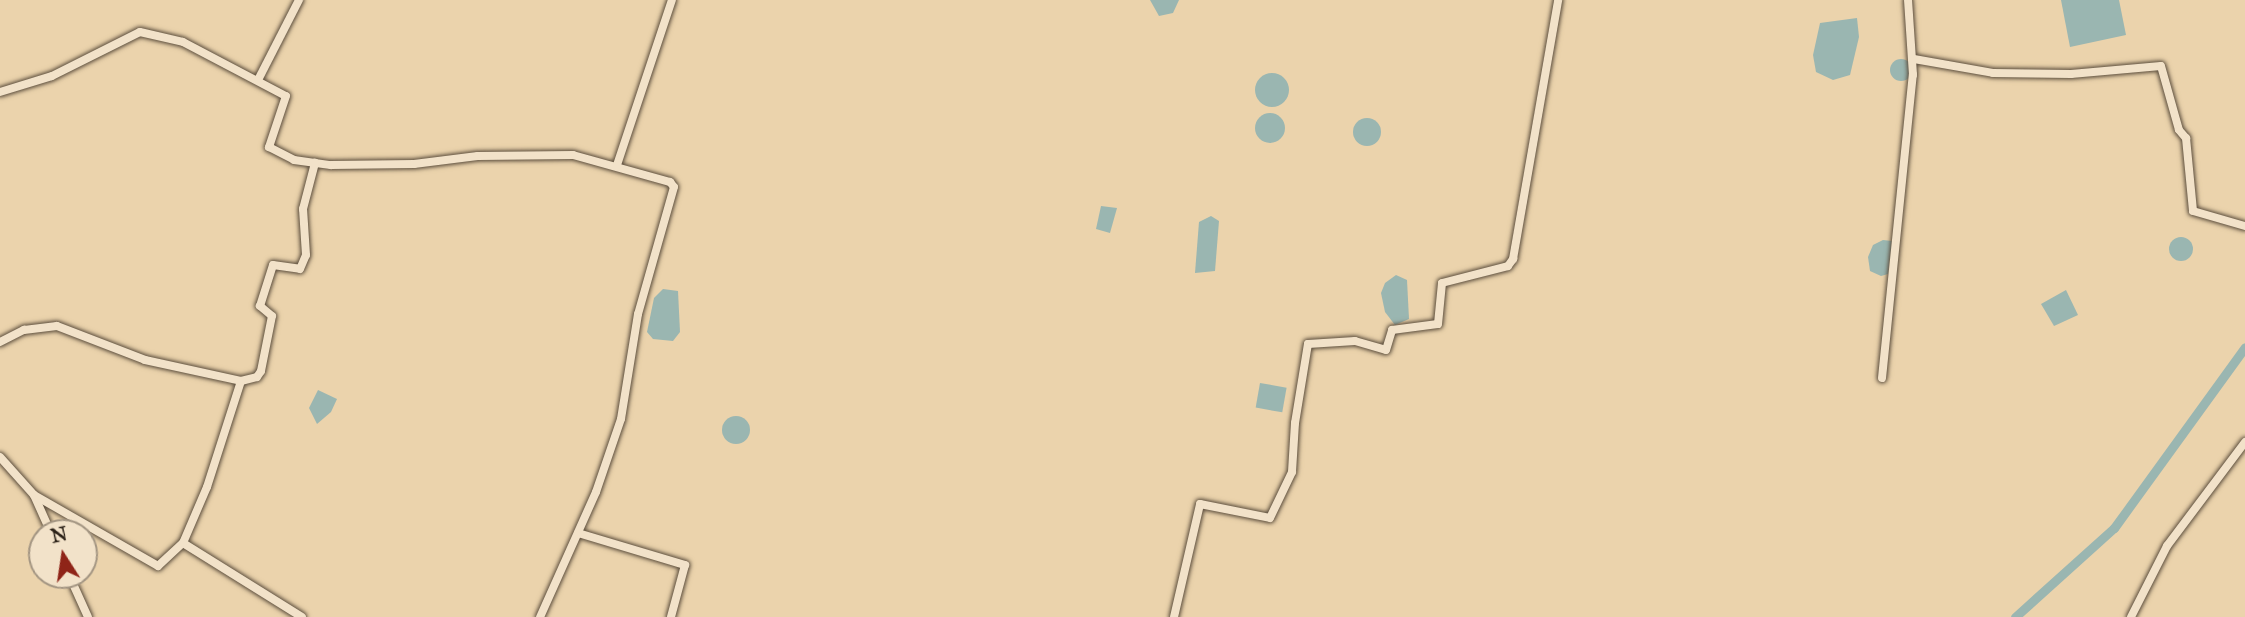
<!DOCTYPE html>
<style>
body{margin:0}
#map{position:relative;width:2245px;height:617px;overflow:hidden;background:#ebd3ac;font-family:"IM FELL Great Primer",serif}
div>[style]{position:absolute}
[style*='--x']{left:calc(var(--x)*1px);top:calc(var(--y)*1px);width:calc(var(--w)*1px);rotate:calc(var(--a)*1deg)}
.water>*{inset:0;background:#9ab6b1;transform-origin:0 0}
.round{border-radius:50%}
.canal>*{height:9px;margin:-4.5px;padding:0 4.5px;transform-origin:4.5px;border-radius:4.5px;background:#9ab6b1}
.roads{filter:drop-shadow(0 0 2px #5c4e3d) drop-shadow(0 0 2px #5c4e3d)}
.minor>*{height:8px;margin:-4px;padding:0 4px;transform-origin:4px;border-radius:4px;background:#f2e2c9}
span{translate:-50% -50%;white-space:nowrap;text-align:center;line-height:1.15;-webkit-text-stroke:5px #f2e2c9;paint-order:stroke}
.north{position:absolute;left:28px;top:519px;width:70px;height:70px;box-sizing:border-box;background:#f2e2c9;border:2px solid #a39582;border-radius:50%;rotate:348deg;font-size:19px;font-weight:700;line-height:28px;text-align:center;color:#2c2218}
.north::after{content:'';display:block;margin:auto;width:24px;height:32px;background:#8f2418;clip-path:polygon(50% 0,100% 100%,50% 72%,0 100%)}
</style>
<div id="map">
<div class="water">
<div style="clip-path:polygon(1150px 0,1179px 0,1173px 13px,1159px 16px)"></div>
<div style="clip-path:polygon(2061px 0,2119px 0,2126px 35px,2070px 47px)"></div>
<div style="clip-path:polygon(1857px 18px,1859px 37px,1850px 75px,1833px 80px,1816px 72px,1813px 55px,1820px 23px)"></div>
<div class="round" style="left:1890px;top:59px;width:22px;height:22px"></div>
<div class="round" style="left:1255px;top:73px;width:34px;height:34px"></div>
<div class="round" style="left:1255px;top:113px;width:30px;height:30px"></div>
<div class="round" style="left:1353px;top:118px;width:28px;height:28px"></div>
<div style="clip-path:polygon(1101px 206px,1117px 208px,1110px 233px,1096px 229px)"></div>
<div style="clip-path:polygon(1211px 216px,1219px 221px,1215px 271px,1195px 273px,1199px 222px)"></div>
<div class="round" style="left:2169px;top:237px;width:24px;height:24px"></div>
<div style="clip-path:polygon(1883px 240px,1892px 241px,1888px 274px,1881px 276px,1870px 271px,1868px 257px,1873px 245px)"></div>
<div style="clip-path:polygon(1396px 275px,1407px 280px,1409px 319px,1395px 325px,1385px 312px,1381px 293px,1385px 283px)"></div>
<div style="clip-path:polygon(663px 289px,678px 291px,680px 332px,673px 341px,653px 339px,647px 332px,654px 298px)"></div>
<div style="clip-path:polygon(2066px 290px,2078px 315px,2054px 326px,2041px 304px)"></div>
<div style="left:1260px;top:383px;width:27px;height:25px;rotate:10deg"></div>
<div style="clip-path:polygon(318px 390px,337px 399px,331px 412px,317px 424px,309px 408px)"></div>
<div class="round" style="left:722px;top:416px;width:28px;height:28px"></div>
</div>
<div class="canal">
<div style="--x:2015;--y:617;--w:133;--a:-42"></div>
<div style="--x:2114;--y:528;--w:223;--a:-54.1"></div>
</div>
<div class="roads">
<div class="minor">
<div style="--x:1914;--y:59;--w:80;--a:10"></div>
<div style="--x:1993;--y:73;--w:78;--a:0.7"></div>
<div style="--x:2071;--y:74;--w:90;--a:-5.1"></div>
<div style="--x:2161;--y:66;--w:66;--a:74.3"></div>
<div style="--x:2179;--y:130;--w:11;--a:49"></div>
<div style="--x:2186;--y:138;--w:73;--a:84.5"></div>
<div style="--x:2193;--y:211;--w:54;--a:16.1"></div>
<div style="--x:258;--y:80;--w:90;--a:-62.9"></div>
<div style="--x:0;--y:92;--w:54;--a:-17.1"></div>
<div style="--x:52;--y:76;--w:98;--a:-26.6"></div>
<div style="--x:140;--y:32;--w:44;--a:13.1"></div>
<div style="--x:183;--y:42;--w:116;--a:27.7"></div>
<div style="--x:286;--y:96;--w:54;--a:108.4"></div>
<div style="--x:269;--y:147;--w:28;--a:27"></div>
<div style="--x:294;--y:160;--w:37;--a:8"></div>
<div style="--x:331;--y:165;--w:83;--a:-0.7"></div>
<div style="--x:414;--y:164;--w:64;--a:-7.1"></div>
<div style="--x:478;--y:156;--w:95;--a:-0.6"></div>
<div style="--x:573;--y:155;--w:101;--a:15.6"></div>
<div style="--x:670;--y:182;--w:6;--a:51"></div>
<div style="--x:674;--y:187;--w:132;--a:105.8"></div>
<div style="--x:638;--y:314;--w:106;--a:99.2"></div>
<div style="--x:621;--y:419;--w:77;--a:108.9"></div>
<div style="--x:596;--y:492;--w:137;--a:114.1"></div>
<div style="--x:617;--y:165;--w:174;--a:-71.6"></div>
<div style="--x:0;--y:342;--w:27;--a:-27"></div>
<div style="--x:24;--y:330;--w:33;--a:-7"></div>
<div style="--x:57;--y:326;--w:94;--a:21.1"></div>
<div style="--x:145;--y:360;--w:98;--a:12.3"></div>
<div style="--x:1882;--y:378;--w:305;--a:-84.2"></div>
<div style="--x:1913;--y:75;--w:75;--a:-93.8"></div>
<div style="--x:0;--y:457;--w:51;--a:48.2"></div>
<div style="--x:34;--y:495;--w:42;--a:65.9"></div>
<div style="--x:34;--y:495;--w:143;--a:29.8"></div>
<div style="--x:158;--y:566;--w:34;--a:-43"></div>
<div style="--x:183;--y:543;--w:140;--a:31.9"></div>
<div style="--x:578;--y:533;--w:112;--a:16.7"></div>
<div style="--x:685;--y:565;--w:54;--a:105.1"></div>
<div style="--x:183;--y:543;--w:61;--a:-66.8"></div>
<div style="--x:207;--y:487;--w:111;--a:-72.2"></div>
<div style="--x:241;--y:381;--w:16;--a:-14"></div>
<div style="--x:257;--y:377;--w:7;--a:-56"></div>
<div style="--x:261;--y:371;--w:56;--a:-78.7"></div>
<div style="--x:272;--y:316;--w:16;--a:-140"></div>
<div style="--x:260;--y:306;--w:43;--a:-72.4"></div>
<div style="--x:273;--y:265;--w:27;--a:8"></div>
<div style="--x:300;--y:269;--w:15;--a:-67"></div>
<div style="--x:306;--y:255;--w:46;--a:-93.7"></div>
<div style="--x:303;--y:209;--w:48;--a:-75.4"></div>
<div style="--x:69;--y:575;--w:46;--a:65.7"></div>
<div style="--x:1174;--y:617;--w:116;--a:-77"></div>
<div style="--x:1200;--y:504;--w:71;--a:11.3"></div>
<div style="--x:1270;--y:518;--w:51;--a:-64.4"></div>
<div style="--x:1292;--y:472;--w:49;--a:-86.5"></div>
<div style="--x:1295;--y:423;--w:80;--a:-80.7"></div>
<div style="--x:1308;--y:344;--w:47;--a:-3.7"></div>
<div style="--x:1355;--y:341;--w:32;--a:16"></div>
<div style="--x:1386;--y:350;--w:21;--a:-73"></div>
<div style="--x:1392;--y:330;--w:46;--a:-7.4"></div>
<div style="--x:1438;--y:324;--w:41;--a:-84.4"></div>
<div style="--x:1442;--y:283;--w:68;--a:-14.4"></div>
<div style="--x:1508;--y:266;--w:9;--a:-54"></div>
<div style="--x:1513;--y:259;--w:263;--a:-80.1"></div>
<div style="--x:2131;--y:617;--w:80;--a:-63.1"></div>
<div style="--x:2167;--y:546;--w:130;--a:-53.1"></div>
</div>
</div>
<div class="north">N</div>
</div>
